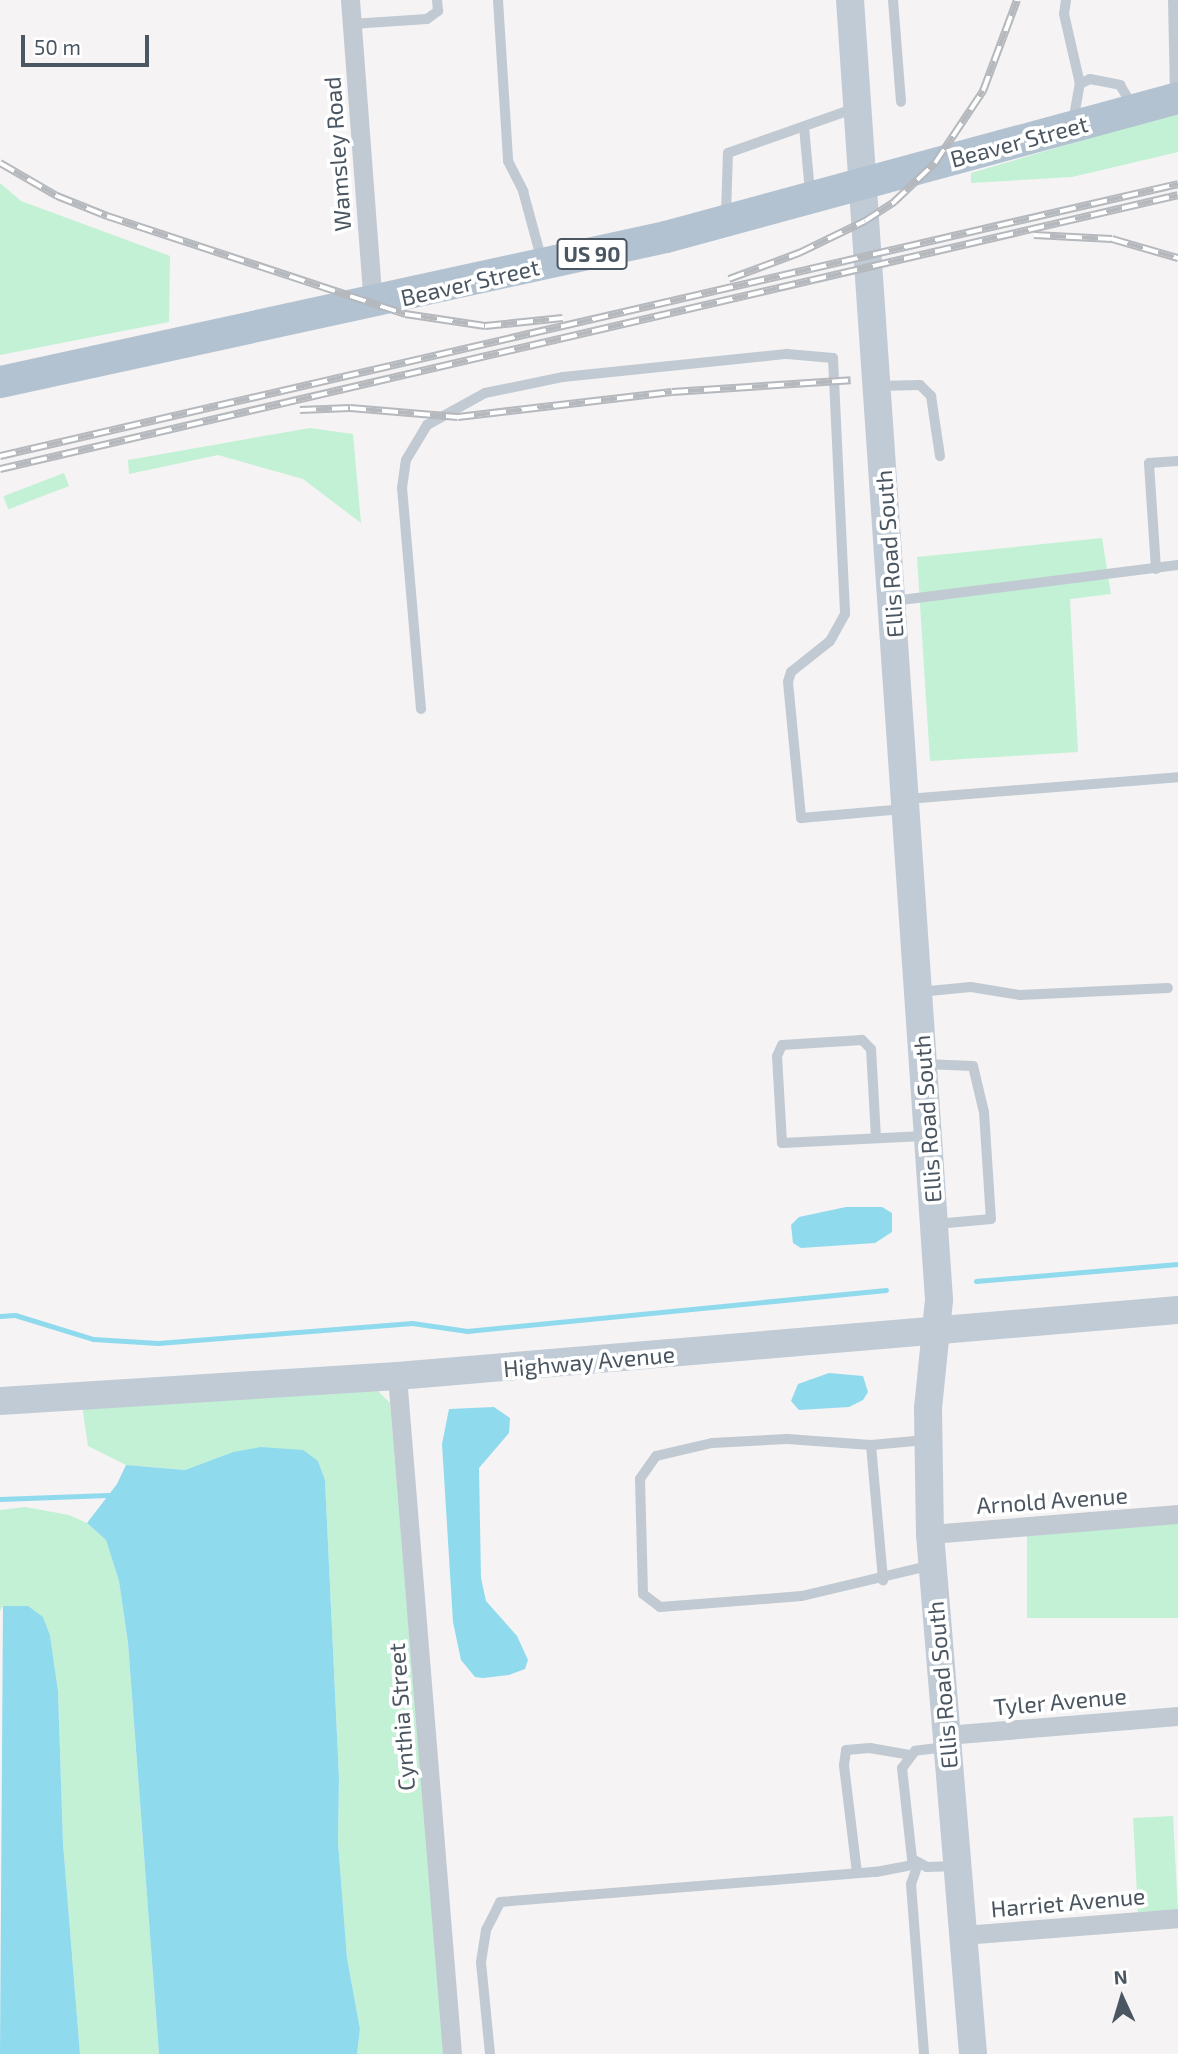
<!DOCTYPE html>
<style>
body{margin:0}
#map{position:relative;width:1178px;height:2054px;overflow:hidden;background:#f5f3f3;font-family:"Exo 2",sans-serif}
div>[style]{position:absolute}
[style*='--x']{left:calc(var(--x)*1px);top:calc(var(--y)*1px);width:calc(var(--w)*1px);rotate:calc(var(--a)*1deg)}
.green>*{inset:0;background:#c3f1d5;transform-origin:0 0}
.water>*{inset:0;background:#90daee}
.stream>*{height:5px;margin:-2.5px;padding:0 2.5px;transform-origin:2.5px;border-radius:2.5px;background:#90daee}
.lane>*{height:10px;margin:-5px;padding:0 5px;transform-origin:5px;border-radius:5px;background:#c1cad2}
.street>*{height:19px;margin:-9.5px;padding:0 9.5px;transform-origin:9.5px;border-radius:9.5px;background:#c1cad2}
.secondary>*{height:28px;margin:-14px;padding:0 14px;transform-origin:14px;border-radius:14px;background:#c1cbd6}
.primary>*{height:32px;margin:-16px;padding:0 16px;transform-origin:16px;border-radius:16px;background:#b3c2d1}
.rail>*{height:8px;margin-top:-4px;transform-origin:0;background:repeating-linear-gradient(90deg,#fff 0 16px,#b5b8bd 0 32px);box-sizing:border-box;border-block:2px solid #b5b8bd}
span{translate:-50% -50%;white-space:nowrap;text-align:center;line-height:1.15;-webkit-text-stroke:7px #fff;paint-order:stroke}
.shield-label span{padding:2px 5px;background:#fff;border:2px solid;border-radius:5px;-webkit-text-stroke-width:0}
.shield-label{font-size:21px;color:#4a5661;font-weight:700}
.street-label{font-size:23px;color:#4a5661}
.north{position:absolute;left:1087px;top:1963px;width:70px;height:70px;-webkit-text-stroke:5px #fff;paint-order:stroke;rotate:356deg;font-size:19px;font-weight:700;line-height:28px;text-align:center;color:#4a5661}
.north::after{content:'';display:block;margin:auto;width:24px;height:32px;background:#4a5661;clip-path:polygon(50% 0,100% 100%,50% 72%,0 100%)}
.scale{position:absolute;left:21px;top:35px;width:128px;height:32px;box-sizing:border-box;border:4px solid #4a5661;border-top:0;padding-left:9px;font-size:21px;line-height:24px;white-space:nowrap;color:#4a5661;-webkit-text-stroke:5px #fff;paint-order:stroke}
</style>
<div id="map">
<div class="green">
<div style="clip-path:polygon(1178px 112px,1178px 152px,1072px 177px,971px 183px,971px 173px)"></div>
<div style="clip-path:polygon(0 183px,21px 201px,170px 256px,169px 322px,0 355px)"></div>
<div style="clip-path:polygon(310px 428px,353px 434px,361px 523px,303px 479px,218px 455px,129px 474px,128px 460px)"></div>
<div style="left:64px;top:473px;width:14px;height:65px;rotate:69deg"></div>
<div style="clip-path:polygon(1102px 538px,1111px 594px,1070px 599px,1078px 752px,930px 761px,917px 557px)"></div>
<div style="clip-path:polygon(372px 1385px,390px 1403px,444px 2054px,357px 2054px,360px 2029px,347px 1958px,338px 1842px,339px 1778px,325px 1480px,318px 1461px,233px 1452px,185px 1470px,126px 1465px,88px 1446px,82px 1405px)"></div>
<div style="clip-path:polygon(25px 1507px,69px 1515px,87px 1523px,106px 1540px,119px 1581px,128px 1643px,159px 2054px,80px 2054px,63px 1843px,58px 1691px,50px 1635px,43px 1617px,3px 1606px,0 1611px,0 1510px)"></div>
<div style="left:1178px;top:1521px;width:97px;height:151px;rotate:90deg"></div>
<div style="left:1173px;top:1816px;width:94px;height:40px;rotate:87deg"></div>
</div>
<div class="water">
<div style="clip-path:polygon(846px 1207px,882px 1207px,892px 1213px,892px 1232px,875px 1243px,801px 1248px,793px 1243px,791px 1225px,799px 1217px)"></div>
<div style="clip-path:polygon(829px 1373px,863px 1376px,868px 1392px,863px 1400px,849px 1407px,799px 1410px,791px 1401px,798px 1384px)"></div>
<div style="clip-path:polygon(494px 1407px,510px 1418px,509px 1433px,479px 1468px,481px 1578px,486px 1601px,517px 1636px,528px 1660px,525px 1669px,509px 1675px,483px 1678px,475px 1677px,461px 1660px,453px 1622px,442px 1444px,449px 1409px)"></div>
<div style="clip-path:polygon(261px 1447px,303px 1450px,318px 1461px,325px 1480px,339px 1778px,338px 1842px,347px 1958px,360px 2029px,357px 2054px,159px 2054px,128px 1643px,119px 1581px,106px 1540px,87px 1523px,117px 1484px,126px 1465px,185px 1470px,233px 1452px)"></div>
<div style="clip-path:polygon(3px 1606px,28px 1606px,43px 1617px,50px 1635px,58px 1691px,63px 1843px,80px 2054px,0 2054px)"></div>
</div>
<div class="stream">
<div style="--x:976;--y:1281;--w:203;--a:-4.8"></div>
<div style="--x:0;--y:1316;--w:15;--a:-4"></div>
<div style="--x:15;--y:1315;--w:82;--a:17.1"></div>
<div style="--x:93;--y:1339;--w:65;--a:3.5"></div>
<div style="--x:158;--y:1343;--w:255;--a:-4.5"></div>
<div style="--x:412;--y:1323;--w:56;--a:8.3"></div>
<div style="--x:467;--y:1331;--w:421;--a:-5.6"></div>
<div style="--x:0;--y:1499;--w:108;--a:-2.1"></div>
</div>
<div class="lane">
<div style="--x:498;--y:0;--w:161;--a:86.4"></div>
<div style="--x:508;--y:161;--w:34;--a:63"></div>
<div style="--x:523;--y:191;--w:73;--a:74.8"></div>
<div style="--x:893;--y:0;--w:102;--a:85.5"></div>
<div style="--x:1066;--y:0;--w:14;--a:98"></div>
<div style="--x:1064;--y:14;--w:72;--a:77.1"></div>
<div style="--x:1173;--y:0;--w:94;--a:88.8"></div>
<div style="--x:352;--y:24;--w:75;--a:-3.8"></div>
<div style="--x:427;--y:19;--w:14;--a:-36"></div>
<div style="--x:438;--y:11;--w:11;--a:-95"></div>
<div style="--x:1073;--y:122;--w:39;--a:-80"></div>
<div style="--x:1080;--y:84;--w:11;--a:-27"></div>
<div style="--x:1090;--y:79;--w:31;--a:11"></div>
<div style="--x:1120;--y:85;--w:26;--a:59"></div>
<div style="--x:804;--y:127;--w:65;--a:84.7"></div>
<div style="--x:726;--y:215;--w:62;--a:-88.2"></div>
<div style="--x:728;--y:153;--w:133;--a:-19.4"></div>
<div style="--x:878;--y:386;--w:42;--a:-1.4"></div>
<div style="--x:920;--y:385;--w:16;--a:45"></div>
<div style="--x:931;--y:396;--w:61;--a:81.5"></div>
<div style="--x:1156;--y:569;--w:106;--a:-93.8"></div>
<div style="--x:1149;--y:463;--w:29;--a:-4"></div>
<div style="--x:893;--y:601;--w:287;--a:-7.2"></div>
<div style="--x:421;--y:709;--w:222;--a:-94.9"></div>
<div style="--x:402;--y:488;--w:28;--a:-82"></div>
<div style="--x:406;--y:460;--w:41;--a:-59"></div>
<div style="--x:427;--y:425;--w:66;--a:-28.9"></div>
<div style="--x:485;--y:393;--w:80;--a:-11.6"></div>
<div style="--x:563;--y:377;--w:225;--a:-5.9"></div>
<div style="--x:787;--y:354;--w:46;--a:5"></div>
<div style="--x:833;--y:358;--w:256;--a:87.3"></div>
<div style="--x:845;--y:614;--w:31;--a:119"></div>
<div style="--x:830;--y:641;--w:50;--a:141.5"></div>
<div style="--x:791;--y:672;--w:10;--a:107"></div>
<div style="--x:788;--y:682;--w:137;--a:84.5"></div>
<div style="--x:801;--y:818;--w:102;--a:-5"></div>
<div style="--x:907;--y:799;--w:272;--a:-4.6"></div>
<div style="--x:919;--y:992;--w:52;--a:-5.5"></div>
<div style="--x:971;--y:987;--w:50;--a:9.3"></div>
<div style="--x:1020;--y:995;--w:148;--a:-2.7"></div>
<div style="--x:924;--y:1064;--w:49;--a:2.3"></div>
<div style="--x:973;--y:1066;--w:47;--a:76.6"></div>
<div style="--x:984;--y:1112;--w:107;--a:86.3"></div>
<div style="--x:991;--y:1219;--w:55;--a:174.8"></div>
<div style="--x:876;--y:1138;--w:89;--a:-93.2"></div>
<div style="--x:871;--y:1049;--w:13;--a:-135"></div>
<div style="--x:862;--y:1040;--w:80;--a:176.4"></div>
<div style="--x:782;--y:1045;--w:12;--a:114"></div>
<div style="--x:777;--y:1056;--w:87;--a:86.7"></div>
<div style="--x:782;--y:1143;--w:142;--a:-2.8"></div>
<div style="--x:926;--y:1440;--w:55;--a:174.8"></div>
<div style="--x:871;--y:1445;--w:84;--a:-175.9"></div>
<div style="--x:787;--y:1439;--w:75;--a:176.9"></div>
<div style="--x:712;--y:1443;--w:57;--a:166.9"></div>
<div style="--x:656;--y:1456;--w:28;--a:125"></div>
<div style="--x:640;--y:1479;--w:115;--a:88.5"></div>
<div style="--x:643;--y:1594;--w:21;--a:37"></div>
<div style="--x:660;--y:1607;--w:142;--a:-4.4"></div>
<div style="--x:802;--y:1596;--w:130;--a:-13.4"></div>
<div style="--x:871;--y:1445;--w:136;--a:84.9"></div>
<div style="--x:946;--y:1747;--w:31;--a:173"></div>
<div style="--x:915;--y:1751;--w:21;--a:127"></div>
<div style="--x:902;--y:1768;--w:92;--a:83.7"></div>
<div style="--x:912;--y:1859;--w:17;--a:28"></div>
<div style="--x:927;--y:1867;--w:29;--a:-2"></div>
<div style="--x:918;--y:1864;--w:21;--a:109"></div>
<div style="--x:911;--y:1884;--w:170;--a:85.6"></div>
<div style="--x:857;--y:1873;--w:109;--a:-96.9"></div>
<div style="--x:844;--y:1765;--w:15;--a:-82"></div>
<div style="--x:846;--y:1750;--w:24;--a:-5"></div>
<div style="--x:870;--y:1748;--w:40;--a:10"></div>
<div style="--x:490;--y:2054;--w:92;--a:-95.6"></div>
<div style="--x:481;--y:1962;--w:32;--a:-81"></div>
<div style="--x:486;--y:1930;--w:31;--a:-63"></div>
<div style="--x:500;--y:1902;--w:377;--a:-4.6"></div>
<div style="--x:876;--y:1872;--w:43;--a:-10.8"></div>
</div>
<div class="street">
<div style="--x:350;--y:0;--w:304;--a:85.7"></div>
<div style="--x:397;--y:1376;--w:680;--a:85.36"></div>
<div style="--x:930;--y:1534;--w:249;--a:-4.6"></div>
<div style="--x:946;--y:1735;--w:233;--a:-4.7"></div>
<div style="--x:963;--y:1935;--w:216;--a:-4.5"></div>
</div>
<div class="secondary">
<div style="--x:850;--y:0;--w:1303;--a:86.08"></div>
<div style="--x:939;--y:1300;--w:110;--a:95.8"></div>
<div style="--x:928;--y:1409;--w:125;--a:89.1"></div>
<div style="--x:930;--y:1534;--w:522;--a:85.27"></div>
<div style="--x:0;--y:1401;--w:398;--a:-3.6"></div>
<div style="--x:397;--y:1376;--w:784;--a:-4.83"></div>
</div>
<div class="primary">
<div style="--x:0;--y:382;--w:682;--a:-12.28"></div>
<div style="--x:666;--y:237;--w:531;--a:-15.19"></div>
</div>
<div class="rail">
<div style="--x:0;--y:163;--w:66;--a:30.1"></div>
<div style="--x:57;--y:196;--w:54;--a:21.8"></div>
<div style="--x:107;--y:216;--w:314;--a:18.2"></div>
<div style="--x:405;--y:314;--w:81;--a:8.5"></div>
<div style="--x:485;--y:326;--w:78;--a:-5.9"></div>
<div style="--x:1034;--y:235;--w:78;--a:2.9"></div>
<div style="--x:1112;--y:239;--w:69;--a:16.1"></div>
<div style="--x:729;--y:279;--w:75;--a:-20.4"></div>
<div style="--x:799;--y:253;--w:73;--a:-25.9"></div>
<div style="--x:865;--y:221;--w:35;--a:-33"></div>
<div style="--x:894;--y:202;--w:57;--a:-43.6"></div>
<div style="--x:935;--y:163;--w:87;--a:-56.3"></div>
<div style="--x:983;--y:91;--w:97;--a:-69.5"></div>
<div style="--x:300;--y:410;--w:50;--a:-2.3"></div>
<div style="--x:350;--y:408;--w:108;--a:4.8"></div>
<div style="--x:458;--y:417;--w:215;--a:-6.7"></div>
<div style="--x:672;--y:392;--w:179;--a:-3.8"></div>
<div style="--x:0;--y:456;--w:1209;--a:-13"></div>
<div style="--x:0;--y:469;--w:1209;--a:-13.09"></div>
</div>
<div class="shield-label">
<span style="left:592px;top:254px">US 90</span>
</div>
<div class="street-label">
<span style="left:1019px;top:141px;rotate:-15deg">Beaver Street</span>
<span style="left:337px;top:154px;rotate:-94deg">Wamsley Road</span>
<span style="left:470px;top:282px;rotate:-13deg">Beaver Street</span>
<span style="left:889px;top:554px;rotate:-94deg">Ellis Road South</span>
<span style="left:927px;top:1119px;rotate:-94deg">Ellis Road South</span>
<span style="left:589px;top:1361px;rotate:-5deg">Highway Avenue</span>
<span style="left:1052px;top:1500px;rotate:-4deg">Arnold Avenue</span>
<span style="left:942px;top:1685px;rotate:-95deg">Ellis Road South</span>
<span style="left:1060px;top:1701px;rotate:-5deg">Tyler Avenue</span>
<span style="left:401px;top:1717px;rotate:-94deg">Cynthia Street</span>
<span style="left:1068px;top:1902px;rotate:-5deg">Harriet Avenue</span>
</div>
<div class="north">N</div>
<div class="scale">50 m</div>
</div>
